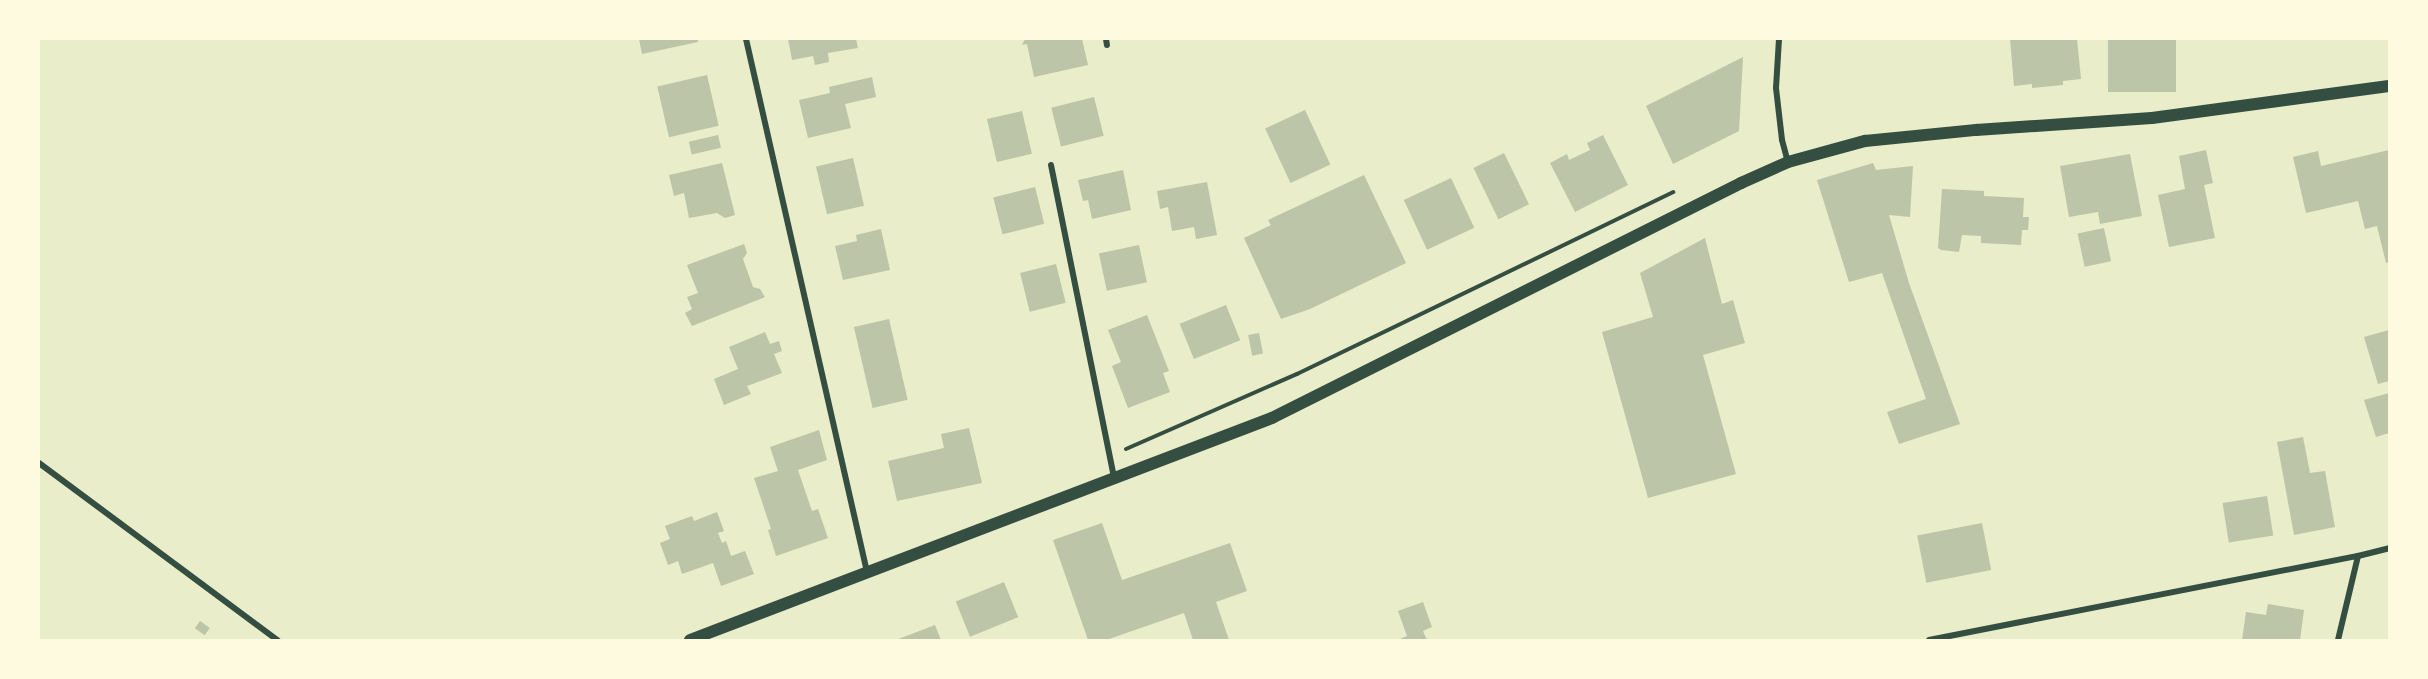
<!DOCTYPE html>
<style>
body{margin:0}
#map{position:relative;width:2428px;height:679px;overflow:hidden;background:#e9edc9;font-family:Jost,sans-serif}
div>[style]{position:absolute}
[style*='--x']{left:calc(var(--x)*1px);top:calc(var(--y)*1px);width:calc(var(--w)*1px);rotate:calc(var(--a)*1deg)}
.building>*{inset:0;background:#bcc5a7;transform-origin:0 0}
.path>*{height:4px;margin:-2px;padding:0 2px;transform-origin:2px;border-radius:2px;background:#344e41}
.minor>*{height:6px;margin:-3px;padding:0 3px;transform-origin:3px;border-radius:3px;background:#344e41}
.secondary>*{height:12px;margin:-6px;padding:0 6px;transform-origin:6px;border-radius:6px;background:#344e41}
span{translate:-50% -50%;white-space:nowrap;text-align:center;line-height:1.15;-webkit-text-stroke:4.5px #fefae0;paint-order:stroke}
.frame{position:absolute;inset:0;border:40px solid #fefae0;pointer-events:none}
</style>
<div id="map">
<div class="building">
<div style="clip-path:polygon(639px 39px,698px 39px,698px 42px,642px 54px)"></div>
<div style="clip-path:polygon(788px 39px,856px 39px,858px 48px,828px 53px,829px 62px,815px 65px,813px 56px,792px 60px)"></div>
<div style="clip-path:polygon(1025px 39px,1082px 39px,1088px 65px,1034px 77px,1027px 44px,1022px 45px)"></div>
<div style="clip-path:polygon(2010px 39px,2077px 39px,2081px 79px,2063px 81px,2063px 85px,2032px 88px,2032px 84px,2014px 86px)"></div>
<div style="left:2108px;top:39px;width:68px;height:53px"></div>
<div style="clip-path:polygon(1743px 57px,1739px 131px,1673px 164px,1646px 106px)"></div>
<div style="left:707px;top:75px;width:52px;height:51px;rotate:77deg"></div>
<div style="clip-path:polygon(872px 77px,876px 97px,845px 104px,851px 128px,808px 138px,799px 100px,830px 93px,829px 87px)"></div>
<div style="left:1094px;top:97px;width:40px;height:44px;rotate:76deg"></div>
<div style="left:1305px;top:110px;width:60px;height:44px;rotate:65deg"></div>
<div style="left:1022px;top:111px;width:44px;height:36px;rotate:77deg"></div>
<div style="left:718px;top:135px;width:13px;height:30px;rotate:77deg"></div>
<div style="clip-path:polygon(1603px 135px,1628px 185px,1575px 212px,1550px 163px,1567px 154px,1569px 160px,1590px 150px,1587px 143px)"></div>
<div style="clip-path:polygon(2206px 150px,2213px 183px,2204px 185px,2215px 238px,2169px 247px,2158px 195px,2185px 189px,2179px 156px)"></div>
<div style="clip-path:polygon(2389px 150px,2389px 262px,2386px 263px,2377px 226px,2365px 229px,2358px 201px,2306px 213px,2293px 157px,2318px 151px,2321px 166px)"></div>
<div style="left:1504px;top:153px;width:57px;height:34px;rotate:64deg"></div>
<div style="clip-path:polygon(2130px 154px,2142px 216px,2100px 224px,2098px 212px,2069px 217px,2060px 166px)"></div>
<div style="left:853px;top:158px;width:49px;height:38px;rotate:77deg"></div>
<div style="clip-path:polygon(722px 163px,735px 215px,725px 218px,717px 213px,689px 218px,684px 193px,674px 196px,669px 175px)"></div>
<div style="clip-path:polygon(1873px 163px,1876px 170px,1913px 166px,1910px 217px,1889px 215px,1909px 283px,1960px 424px,1899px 444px,1887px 412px,1926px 399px,1882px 273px,1849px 282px,1817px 180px)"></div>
<div style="clip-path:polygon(1123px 170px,1131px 210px,1092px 219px,1088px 200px,1083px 201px,1078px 180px)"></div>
<div style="clip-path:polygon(1364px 175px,1406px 263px,1310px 309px,1281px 319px,1244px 238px,1271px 225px,1268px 220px)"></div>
<div style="left:1451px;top:178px;width:55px;height:52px;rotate:65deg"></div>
<div style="clip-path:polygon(1207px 182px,1217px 235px,1196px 239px,1194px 227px,1172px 231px,1168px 207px,1160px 209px,1157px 191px)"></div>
<div style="left:1035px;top:187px;width:38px;height:43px;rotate:76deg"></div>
<div style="clip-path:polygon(1942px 189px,1984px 191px,1984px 196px,2024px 198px,2023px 217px,2029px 217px,2028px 230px,2022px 230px,2021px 245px,1981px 243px,1981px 236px,1962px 235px,1959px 252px,1941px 250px,1938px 248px)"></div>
<div style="left:2104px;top:228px;width:34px;height:27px;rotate:78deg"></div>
<div style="clip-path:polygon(881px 229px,890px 270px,843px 280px,835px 246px,857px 241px,856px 235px)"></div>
<div style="clip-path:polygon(1705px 238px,1722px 304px,1733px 300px,1745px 343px,1703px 355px,1736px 474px,1648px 498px,1602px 332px,1653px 317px,1640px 273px)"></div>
<div style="clip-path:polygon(744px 244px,747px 253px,743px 259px,753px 287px,760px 289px,765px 297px,692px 326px,685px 313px,692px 309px,687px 297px,698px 293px,687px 265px)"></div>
<div style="left:1139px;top:245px;width:38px;height:41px;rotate:78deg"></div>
<div style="left:1056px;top:264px;width:40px;height:37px;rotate:76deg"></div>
<div style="left:1226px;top:305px;width:38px;height:50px;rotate:68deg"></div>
<div style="clip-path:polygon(1147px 315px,1169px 371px,1163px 373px,1170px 392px,1128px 408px,1112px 366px,1121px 362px,1108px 330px)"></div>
<div style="left:889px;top:319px;width:83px;height:36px;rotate:77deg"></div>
<div style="clip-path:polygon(2389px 330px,2389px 381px,2378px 384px,2364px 337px)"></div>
<div style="clip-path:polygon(765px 332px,770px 344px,779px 341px,782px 351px,774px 354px,782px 373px,747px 386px,751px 394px,724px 405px,714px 379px,738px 369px,729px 347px)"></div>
<div style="left:1259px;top:333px;width:21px;height:11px;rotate:79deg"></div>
<div style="clip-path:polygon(2389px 393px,2389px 433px,2376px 437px,2364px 400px)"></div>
<div style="clip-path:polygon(969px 428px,982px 483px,897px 501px,888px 461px,944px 448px,941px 434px)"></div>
<div style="clip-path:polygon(819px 430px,827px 460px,798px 470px,812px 511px,818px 509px,828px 538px,776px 556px,768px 530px,771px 529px,754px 478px,778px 471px,770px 447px)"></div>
<div style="clip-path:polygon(2303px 437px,2310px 473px,2325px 471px,2335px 527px,2294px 535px,2277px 442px)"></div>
<div style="left:2267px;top:496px;width:40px;height:45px;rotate:81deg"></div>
<div style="clip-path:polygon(717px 512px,724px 531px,718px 533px,722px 543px,726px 541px,731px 556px,745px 551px,754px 574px,721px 586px,713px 563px,682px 574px,678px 561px,668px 565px,660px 543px,670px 539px,665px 526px,692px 516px,694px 521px)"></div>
<div style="clip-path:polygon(1102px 523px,1122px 580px,1230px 543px,1247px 591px,1216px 602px,1229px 640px,1193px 640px,1184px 613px,1106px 640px,1088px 640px,1053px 540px)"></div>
<div style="left:1982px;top:523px;width:48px;height:66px;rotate:79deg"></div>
<div style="left:1004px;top:582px;width:38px;height:52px;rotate:68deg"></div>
<div style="clip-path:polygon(1423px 602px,1432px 627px,1423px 631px,1427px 640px,1398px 640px,1407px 636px,1398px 611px)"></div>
<div style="clip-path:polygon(2268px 604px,2304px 610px,2300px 640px,2242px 640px,2246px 612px,2266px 615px)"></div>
<div style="left:200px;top:621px;width:12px;height:9px;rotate:35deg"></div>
<div style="clip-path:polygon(935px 625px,941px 640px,896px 640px)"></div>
</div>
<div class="path">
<div style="--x:1126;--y:449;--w:187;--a:-23.7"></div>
<div style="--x:1297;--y:374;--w:418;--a:-25.8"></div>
</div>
<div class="minor">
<div style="--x:746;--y:39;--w:547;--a:77.21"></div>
<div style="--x:1106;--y:39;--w:6;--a:81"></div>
<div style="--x:1779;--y:39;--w:49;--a:93.5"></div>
<div style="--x:1776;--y:88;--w:52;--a:83.4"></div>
<div style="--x:1782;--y:140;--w:23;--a:75"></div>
<div style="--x:1051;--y:165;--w:319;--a:78.6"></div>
<div style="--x:39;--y:463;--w:297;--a:36.6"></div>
<div style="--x:1929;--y:640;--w:437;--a:-11.1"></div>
<div style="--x:2358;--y:556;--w:32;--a:-14"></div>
<div style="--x:2338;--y:640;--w:86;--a:-76.6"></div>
</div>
<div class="secondary">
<div style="--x:690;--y:640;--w:623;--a:-20.88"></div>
<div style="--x:1272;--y:418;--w:525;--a:-26.61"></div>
<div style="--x:1741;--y:183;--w:51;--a:-24.1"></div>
<div style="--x:1788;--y:162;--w:80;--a:-15.3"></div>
<div style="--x:1865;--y:141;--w:112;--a:-5.7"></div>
<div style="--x:1976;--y:130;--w:176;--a:-3.9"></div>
<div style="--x:2152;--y:118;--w:239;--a:-7.7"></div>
</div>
<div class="frame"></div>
</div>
